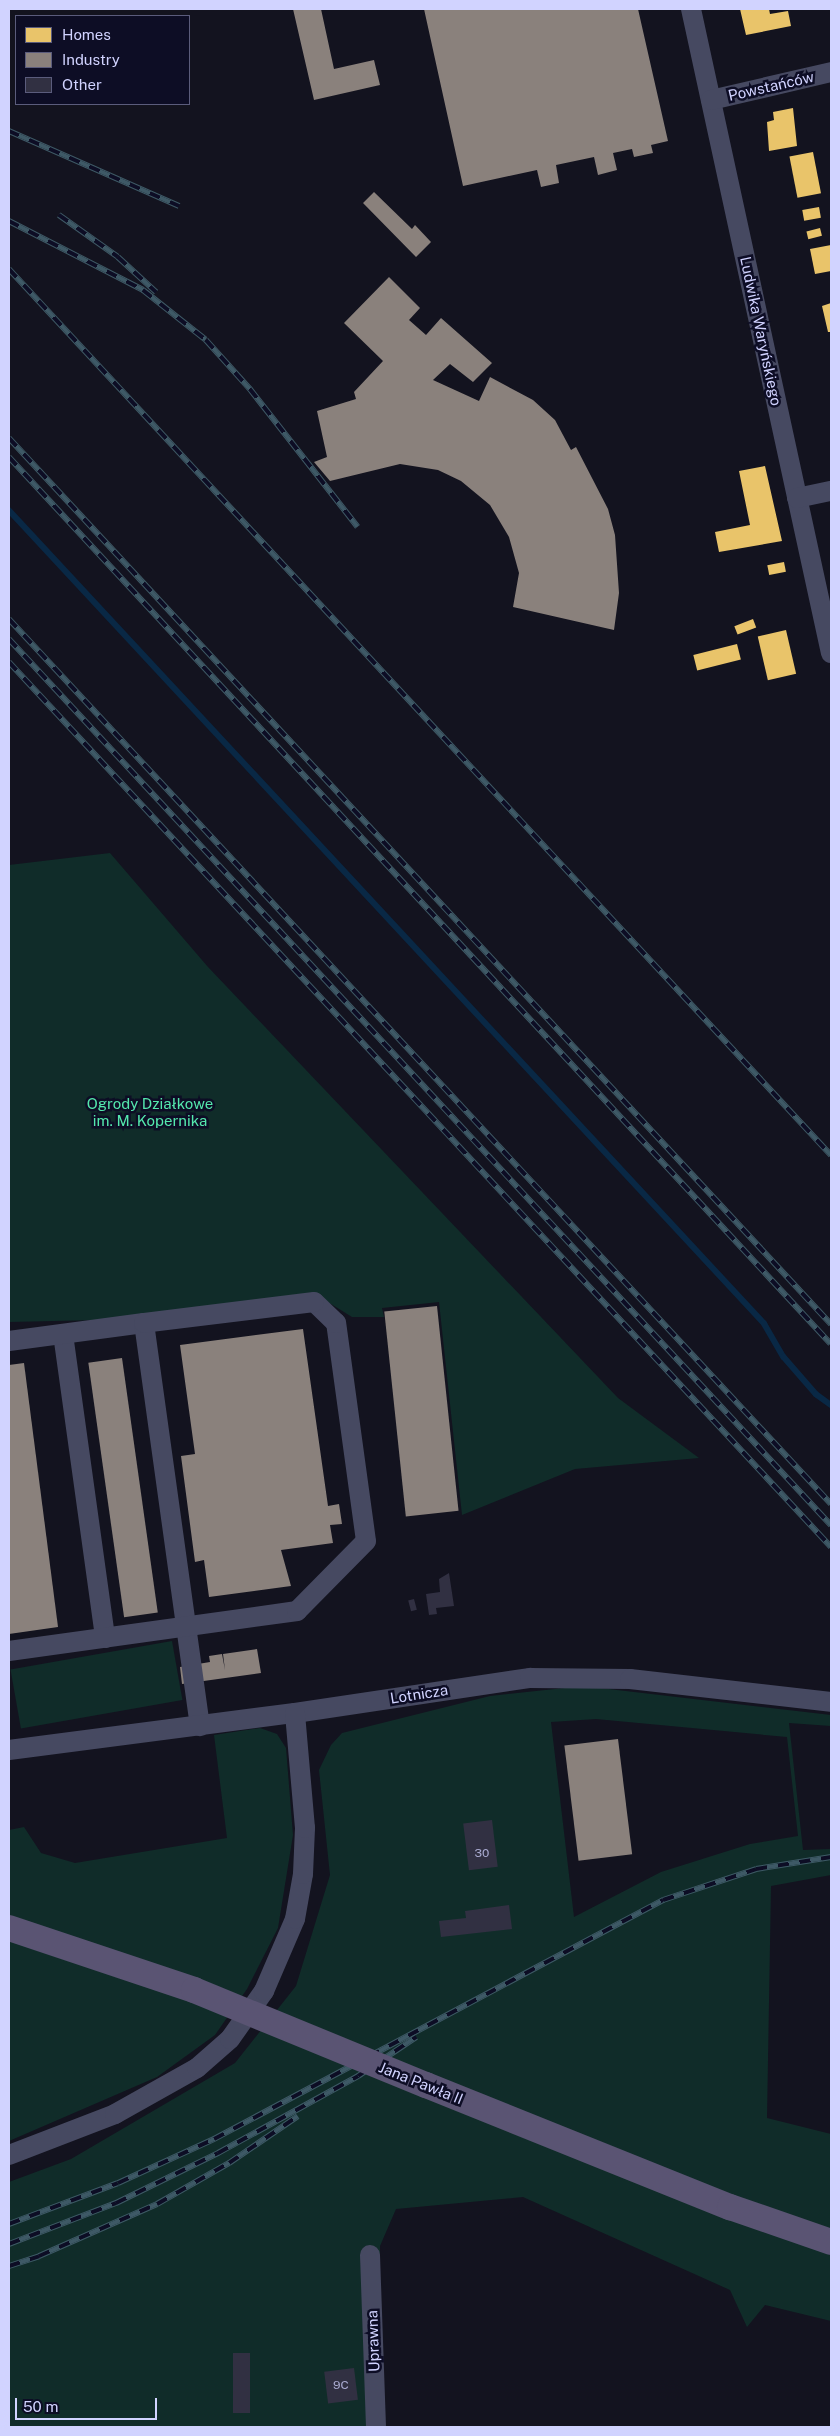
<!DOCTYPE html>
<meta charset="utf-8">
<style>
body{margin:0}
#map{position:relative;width:840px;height:2436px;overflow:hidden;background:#13131f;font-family:"Public Sans",sans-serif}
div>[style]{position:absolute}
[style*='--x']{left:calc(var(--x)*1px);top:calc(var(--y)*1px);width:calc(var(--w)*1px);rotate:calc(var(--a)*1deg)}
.green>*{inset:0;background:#102c29;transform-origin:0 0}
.homes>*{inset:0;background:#e9c46a;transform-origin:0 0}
.industry>*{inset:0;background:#8a817c;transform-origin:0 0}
.stream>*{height:5.5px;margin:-2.75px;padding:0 2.75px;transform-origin:2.75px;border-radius:2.75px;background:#092845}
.building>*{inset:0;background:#313042;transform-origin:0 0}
.minor>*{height:20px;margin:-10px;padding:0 10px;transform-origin:10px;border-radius:10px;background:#464961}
.major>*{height:26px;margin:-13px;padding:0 13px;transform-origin:13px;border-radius:13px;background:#5a5473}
.rail>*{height:5.5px;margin-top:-2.75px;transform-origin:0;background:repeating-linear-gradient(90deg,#0d0d25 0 11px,#3e5966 0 22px);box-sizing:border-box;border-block:1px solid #3e5966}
.major-bridge>*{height:26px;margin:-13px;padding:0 13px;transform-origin:13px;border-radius:13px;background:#5a5473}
span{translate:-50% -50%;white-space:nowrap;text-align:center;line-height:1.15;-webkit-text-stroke:5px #0d0d25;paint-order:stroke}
.number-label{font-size:12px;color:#a9aad0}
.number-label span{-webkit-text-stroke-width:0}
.street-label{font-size:15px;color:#d1d3ff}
.park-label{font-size:15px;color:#54e8ad}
.frame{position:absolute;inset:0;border:10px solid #d1d3ff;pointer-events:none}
.legend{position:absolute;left:15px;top:15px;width:175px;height:90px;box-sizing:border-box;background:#0d0d25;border:1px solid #5b5c7c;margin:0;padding:6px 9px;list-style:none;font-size:15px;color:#d1d3ff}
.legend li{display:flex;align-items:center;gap:10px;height:25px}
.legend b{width:25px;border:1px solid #5b5c7c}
.scale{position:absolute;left:15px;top:2398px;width:142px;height:22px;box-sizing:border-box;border:2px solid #d1d3ff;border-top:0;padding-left:6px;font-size:15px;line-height:18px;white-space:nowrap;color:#d1d3ff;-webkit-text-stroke:4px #0d0d25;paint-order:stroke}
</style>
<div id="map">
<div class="green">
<div style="clip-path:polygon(110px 853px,208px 967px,618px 1398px,699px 1458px,575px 1469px,462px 1515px,439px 1302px,382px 1308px,384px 1317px,352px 1317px,315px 1294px,99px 1320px,9px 1322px,9px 865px)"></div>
<div style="left:172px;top:1641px;width:60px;height:164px;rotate:80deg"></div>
<div style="clip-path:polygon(evenodd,583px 1686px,831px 1715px,831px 1726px,789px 1723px,803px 1850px,831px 1849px,831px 1875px,771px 1886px,767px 2118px,831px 2134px,831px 2321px,765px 2305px,747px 2327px,730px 2290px,523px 2197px,396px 2209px,380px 2246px,380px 2377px,384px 2427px,9px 2427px,9px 2182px,71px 2159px,235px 2063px,296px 1986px,330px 1875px,319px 1770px,331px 1745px,342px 1733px,490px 1696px,583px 1686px,596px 1719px,787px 1737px,798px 1836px,750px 1844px,661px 1872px,574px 1917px,551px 1722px,596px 1719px)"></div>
<div style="clip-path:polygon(260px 1728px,277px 1734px,286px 1748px,293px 1835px,278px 1928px,247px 1989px,215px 2035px,157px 2077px,9px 2141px,9px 1830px,24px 1827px,41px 1853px,75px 1863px,227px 1838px,214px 1735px)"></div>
</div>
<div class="homes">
<div style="clip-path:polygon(740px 9px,769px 9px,770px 14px,788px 11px,791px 26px,746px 35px)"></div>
<div style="clip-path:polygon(793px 108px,797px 146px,769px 151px,767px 122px,774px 120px,773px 112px)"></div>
<div style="left:813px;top:152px;width:42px;height:24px;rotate:79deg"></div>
<div style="left:819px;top:207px;width:11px;height:17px;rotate:80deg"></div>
<div style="left:820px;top:228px;width:8px;height:14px;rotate:76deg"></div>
<div style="clip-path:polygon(831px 245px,831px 271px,815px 274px,810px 249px)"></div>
<div style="clip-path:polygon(831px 303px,831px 332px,828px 332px,822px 306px)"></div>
<div style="clip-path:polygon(765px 466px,782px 541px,719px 552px,715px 532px,750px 525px,739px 471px)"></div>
<div style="left:784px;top:562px;width:10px;height:17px;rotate:79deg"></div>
<div style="left:753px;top:619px;width:9px;height:20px;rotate:69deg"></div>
<div style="left:786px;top:630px;width:45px;height:29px;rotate:77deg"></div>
<div style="left:737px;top:644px;width:16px;height:45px;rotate:76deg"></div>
</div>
<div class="industry">
<div style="clip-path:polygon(293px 9px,321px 9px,334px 69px,374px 60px,380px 85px,314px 100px)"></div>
<div style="clip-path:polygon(424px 9px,638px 9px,668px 141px,651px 145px,653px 153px,634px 157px,632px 149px,613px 153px,617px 170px,598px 175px,594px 157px,556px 165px,559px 183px,541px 187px,537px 170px,463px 186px)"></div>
<div style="clip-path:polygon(374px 192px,412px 229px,415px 225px,431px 242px,416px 257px,363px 203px)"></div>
<div style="clip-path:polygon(389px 277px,420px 308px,409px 320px,426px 335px,441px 318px,492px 363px,473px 382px,450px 364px,433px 380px,479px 401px,490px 377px,533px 400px,555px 420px,571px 450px,576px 447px,608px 509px,615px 535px,619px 593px,614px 630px,513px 607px,519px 573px,509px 537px,490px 505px,461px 481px,438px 470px,400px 464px,330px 481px,314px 462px,327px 457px,317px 411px,356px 399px,354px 392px,383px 361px,344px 323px)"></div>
<div style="left:437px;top:1306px;width:206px;height:53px;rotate:84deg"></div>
<div style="clip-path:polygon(303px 1329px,328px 1506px,339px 1504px,342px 1524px,330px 1525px,333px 1543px,281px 1550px,291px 1586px,209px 1597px,204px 1560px,195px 1562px,181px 1456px,195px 1454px,180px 1345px)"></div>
<div style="left:122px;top:1358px;width:257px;height:34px;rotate:82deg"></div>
<div style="clip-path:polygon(24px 1363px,58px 1627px,9px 1634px,9px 1365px)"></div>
<div style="clip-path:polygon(257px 1649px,261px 1673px,182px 1684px,180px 1667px,210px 1662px,209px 1656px,222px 1654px,225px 1670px,223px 1654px)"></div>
<div style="left:618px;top:1739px;width:116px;height:54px;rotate:83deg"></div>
</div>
<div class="stream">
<div style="--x:9;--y:510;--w:1110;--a:47.12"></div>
<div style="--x:764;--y:1323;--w:39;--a:60"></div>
<div style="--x:784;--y:1357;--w:49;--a:49.1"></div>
<div style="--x:816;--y:1394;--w:19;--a:36"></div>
</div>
<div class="building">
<div style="clip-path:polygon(449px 1573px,454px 1606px,436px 1608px,437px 1614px,429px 1615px,426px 1594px,440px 1592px,439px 1579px)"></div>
<div style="left:414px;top:1599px;width:11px;height:6px;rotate:75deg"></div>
<div style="left:492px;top:1820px;width:47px;height:29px;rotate:83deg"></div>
<div style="clip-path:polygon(509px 1905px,512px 1929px,441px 1937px,439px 1921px,466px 1918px,465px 1911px)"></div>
<div style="left:233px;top:2353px;width:17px;height:60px"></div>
<div style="left:354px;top:2368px;width:32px;height:30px;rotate:83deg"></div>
</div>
<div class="minor">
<div style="--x:691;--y:9;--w:659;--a:77.74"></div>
<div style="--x:711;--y:100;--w:123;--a:-13.1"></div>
<div style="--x:797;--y:498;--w:35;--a:-12"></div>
<div style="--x:63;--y:1334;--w:307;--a:82.1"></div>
<div style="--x:9;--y:1341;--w:136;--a:-7.6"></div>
<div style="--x:144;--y:1323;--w:407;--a:82.1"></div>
<div style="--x:9;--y:1651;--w:291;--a:-7.9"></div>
<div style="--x:297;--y:1611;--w:98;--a:-45.4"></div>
<div style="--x:366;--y:1541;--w:220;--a:-97.8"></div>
<div style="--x:336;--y:1323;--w:30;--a:-136"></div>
<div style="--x:314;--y:1302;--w:171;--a:173"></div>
<div style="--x:9;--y:1750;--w:288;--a:-7.4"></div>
<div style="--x:295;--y:1713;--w:238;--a:-8.5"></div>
<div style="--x:530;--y:1678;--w:100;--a:0.6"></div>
<div style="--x:630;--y:1679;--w:202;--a:6.5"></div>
<div style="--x:9;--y:2155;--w:114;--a:-21.1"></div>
<div style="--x:115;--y:2114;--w:94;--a:-29.3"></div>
<div style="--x:197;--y:2068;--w:44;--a:-41.3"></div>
<div style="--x:230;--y:2039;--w:59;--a:-54.7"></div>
<div style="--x:264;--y:1991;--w:78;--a:-66.7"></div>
<div style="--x:295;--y:1919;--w:46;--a:-79.9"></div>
<div style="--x:303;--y:1874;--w:46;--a:-87.5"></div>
<div style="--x:305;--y:1828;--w:115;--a:-95"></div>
<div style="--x:370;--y:2255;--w:172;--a:88"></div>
</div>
<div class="major">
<div style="--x:9;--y:1928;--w:195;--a:18.5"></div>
<div style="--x:426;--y:2085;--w:328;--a:21.9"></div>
<div style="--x:730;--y:2207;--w:107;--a:19.1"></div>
</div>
<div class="rail">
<div style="--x:9;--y:131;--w:186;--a:23.8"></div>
<div style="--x:59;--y:215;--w:72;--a:35.4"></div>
<div style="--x:118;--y:257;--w:52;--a:42.6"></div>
<div style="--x:9;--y:221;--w:151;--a:27.2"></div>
<div style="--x:143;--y:290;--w:80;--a:38.4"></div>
<div style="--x:206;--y:340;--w:66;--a:48.1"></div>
<div style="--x:250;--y:389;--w:175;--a:52"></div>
<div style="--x:9;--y:269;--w:1209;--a:47.15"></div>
<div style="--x:9;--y:438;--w:1209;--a:47.15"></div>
<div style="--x:9;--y:457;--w:1209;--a:47.18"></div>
<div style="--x:9;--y:619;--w:1208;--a:47.11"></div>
<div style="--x:9;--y:639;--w:1209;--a:47.15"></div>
<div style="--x:9;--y:662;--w:1208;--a:47.11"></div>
<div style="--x:9;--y:2224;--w:116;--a:-20.6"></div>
<div style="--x:118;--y:2183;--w:106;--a:-24.6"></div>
<div style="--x:214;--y:2139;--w:509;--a:-28.03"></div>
<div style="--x:663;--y:1900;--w:98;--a:-18.4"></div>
<div style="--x:756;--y:1869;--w:76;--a:-9.1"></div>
<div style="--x:9;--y:2244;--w:115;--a:-21"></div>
<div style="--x:116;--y:2203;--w:114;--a:-26.1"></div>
<div style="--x:218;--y:2153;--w:160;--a:-28.8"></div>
<div style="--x:358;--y:2076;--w:70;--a:-33.9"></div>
<div style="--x:9;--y:2266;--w:32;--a:-18"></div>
<div style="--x:39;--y:2256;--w:129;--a:-23.8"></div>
<div style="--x:157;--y:2204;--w:83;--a:-29.7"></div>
<div style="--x:229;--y:2163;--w:83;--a:-34.3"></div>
</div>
<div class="major-bridge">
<div style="--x:194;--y:1990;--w:251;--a:22.3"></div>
</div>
<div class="number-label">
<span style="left:482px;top:1854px">30</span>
<span style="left:341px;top:2386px">9C</span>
</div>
<div class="street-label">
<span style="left:771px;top:86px;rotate:-13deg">Powstańców</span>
<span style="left:761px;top:331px;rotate:78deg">Ludwika Waryńskiego</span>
<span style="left:419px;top:1694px;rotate:-9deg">Lotnicza</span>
<span style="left:421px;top:2083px;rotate:22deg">Jana Pawła II</span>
<span style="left:373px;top:2341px;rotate:-92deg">Uprawna</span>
</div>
<div class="park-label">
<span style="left:150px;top:1112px">Ogrody Działkowe<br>im. M. Kopernika</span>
</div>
<div class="frame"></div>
<ul class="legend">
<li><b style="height:14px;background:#e9c46a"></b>Homes</li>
<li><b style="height:14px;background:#8a817c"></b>Industry</li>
<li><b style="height:14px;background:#313042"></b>Other</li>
</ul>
<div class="scale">50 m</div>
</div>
